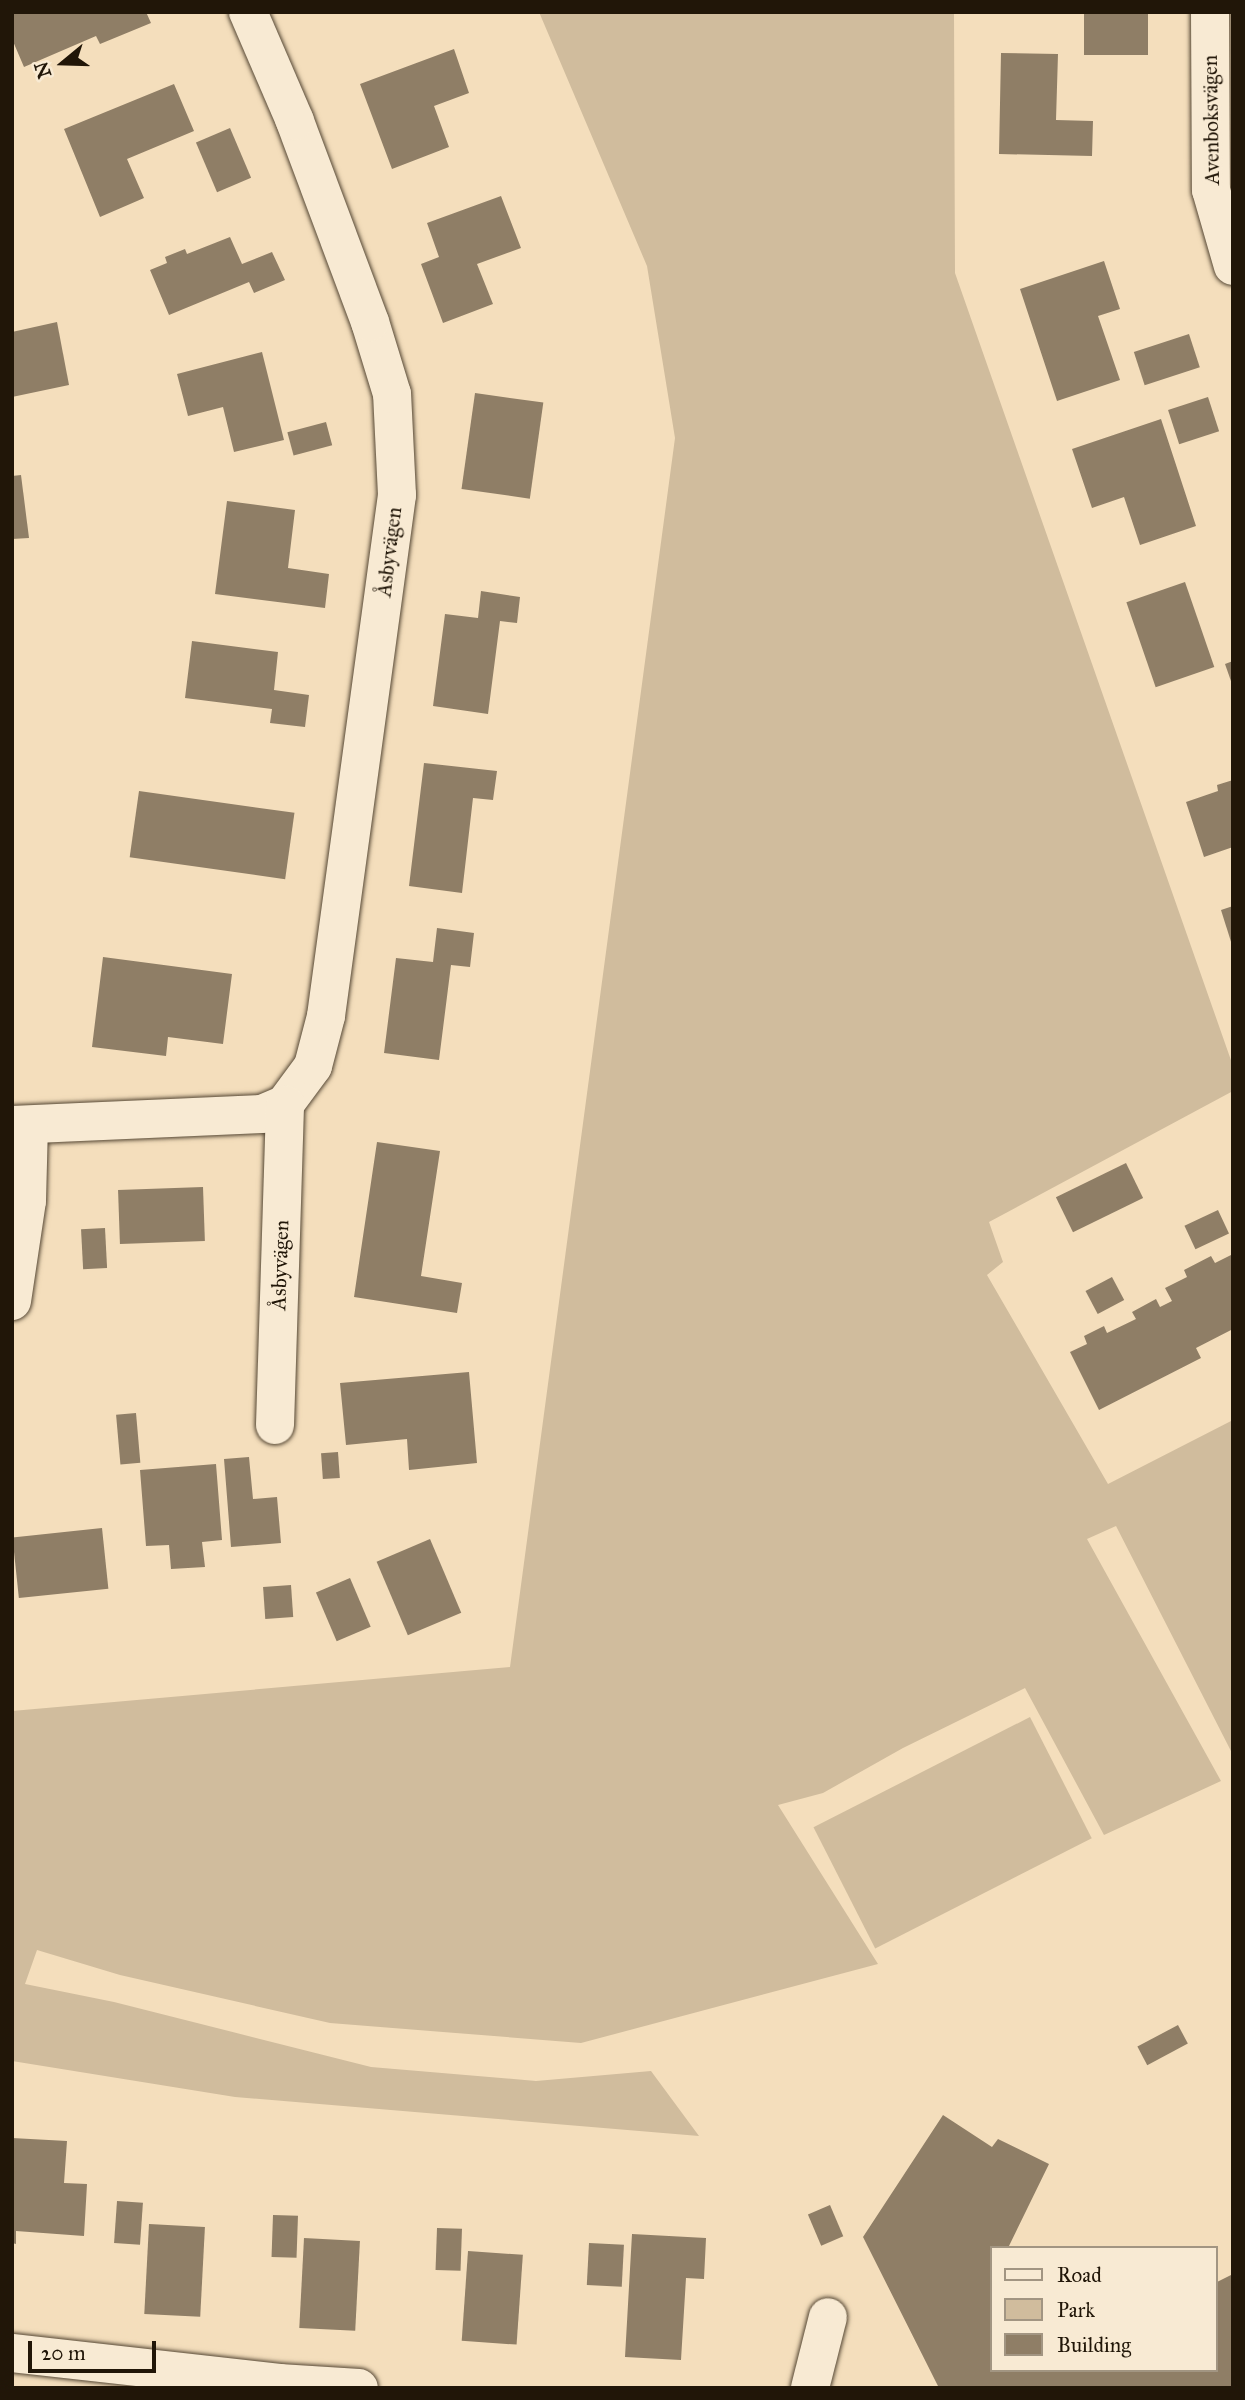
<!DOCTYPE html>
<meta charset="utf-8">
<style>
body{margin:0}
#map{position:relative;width:1245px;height:2400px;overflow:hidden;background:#f4debc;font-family:"IM FELL Great Primer",serif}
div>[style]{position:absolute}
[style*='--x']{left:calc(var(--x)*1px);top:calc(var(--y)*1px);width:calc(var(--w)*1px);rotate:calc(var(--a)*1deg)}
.green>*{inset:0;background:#d0bc9d;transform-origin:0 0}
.building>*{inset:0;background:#8f7e66;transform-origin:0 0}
.roads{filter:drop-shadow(0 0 2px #564835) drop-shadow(0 0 2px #564835)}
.minor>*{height:38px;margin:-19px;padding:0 19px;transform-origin:19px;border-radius:19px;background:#f8ead3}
span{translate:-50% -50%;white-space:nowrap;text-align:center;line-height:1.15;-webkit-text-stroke:7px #f8ead3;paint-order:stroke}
.street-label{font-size:21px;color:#211608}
.frame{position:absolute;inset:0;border:14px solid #211608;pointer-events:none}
.legend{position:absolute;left:990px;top:2246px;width:228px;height:126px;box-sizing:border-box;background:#f8ead3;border:2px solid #a29582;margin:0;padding:9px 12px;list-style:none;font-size:21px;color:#211608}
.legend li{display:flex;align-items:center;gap:14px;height:35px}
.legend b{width:35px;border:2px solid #a29582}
.north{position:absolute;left:28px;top:28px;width:70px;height:70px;-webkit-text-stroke:5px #f8ead3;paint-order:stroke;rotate:251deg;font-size:19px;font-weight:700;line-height:28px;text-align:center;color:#211608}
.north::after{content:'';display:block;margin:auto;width:24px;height:32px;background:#211608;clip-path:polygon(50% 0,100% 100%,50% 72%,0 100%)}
.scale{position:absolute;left:28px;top:2341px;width:128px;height:32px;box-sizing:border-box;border:4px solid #211608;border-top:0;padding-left:9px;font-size:21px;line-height:24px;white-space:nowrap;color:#211608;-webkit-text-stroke:5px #f8ead3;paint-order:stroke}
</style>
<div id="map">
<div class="green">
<div style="clip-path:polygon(539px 12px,954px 12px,955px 273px,1233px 1066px,1233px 1091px,989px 1222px,1003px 1262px,987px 1275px,1108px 1484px,1233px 1420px,1233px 1755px,1116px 1526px,1087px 1539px,1221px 1781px,1104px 1835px,1025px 1688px,903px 1748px,823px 1793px,778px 1805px,878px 1964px,581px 2043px,330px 2023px,120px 1975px,37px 1950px,25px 1984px,114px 2002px,371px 2067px,536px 2081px,651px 2071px,699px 2136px,235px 2097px,12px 2061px,12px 1711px,510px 1667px,675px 438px,647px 266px)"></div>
<div style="left:1030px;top:1717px;width:136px;height:243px;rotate:63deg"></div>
</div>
<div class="building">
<div style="clip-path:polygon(12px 12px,146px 12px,151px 23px,100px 44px,96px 36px,24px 67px,12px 39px)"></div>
<div style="left:1084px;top:12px;width:64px;height:43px"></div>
<div style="clip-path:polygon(454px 49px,469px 93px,434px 106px,449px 147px,392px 169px,360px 84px)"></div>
<div style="clip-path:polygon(1001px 53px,1058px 54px,1056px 120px,1093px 121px,1092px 156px,999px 154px)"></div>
<div style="clip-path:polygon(174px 84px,194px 131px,127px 159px,144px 198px,100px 217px,64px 129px)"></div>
<div style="left:230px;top:128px;width:54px;height:37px;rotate:67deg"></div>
<div style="clip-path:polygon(501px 196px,521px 248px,477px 264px,493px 304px,443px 323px,421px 264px,439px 257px,427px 223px)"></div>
<div style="clip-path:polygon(230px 237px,242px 264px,272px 252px,285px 280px,254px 293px,249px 282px,169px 315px,150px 270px,167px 263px,165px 257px,185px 249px,187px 254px)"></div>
<div style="clip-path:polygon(1104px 261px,1120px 309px,1098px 316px,1120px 380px,1057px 401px,1020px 289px)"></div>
<div style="clip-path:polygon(57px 322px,69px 385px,12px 397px,12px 332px)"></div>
<div style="left:1189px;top:334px;width:35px;height:58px;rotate:72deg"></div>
<div style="clip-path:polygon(262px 352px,284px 440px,234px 452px,223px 407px,188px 416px,177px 374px)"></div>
<div style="left:475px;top:393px;width:69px;height:97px;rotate:8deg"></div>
<div style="left:1208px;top:397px;width:36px;height:42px;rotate:72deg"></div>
<div style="clip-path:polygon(1161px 419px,1196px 526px,1140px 545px,1124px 497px,1092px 508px,1072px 449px)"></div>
<div style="left:326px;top:422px;width:24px;height:40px;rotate:75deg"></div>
<div style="clip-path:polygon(21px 475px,29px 538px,12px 539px,12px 476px)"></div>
<div style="clip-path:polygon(227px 501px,295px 510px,288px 568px,329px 574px,325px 608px,215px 594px)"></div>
<div style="left:1185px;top:582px;width:90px;height:62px;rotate:71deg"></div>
<div style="clip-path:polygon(481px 591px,520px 597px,517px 623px,500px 621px,488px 714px,433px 706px,445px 614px,478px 618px)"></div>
<div style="clip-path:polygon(192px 641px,278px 652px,274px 690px,309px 695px,305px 727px,270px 723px,272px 709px,185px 698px)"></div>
<div style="clip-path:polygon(1233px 661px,1233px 684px,1232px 684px,1225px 664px)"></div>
<div style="clip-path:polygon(424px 763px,497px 771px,493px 800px,473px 798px,462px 893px,409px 886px)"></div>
<div style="clip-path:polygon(1233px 780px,1233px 847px,1204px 857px,1186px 802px,1218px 791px,1217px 785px)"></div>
<div style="left:139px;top:791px;width:157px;height:67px;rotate:8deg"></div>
<div style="clip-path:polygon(1233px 906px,1233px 945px,1232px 945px,1221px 910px)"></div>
<div style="clip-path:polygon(437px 928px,474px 933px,470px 967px,451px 965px,439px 1060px,384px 1053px,396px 958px,433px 962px)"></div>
<div style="clip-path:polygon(103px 957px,232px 974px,223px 1044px,168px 1037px,166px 1056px,92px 1047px)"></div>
<div style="clip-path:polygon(377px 1142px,440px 1151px,421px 1276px,462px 1283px,457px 1313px,354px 1297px)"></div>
<div style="left:1126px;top:1163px;width:39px;height:78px;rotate:64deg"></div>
<div style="left:203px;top:1187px;width:54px;height:85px;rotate:88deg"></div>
<div style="left:1218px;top:1210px;width:26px;height:37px;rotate:65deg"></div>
<div style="left:105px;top:1228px;width:40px;height:24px;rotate:87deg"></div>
<div style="clip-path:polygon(1233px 1254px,1233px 1329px,1196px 1348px,1201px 1358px,1099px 1410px,1070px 1352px,1087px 1344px,1084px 1336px,1104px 1326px,1107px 1333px,1136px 1319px,1132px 1312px,1156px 1299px,1160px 1307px,1172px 1301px,1165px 1288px,1187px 1277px,1184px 1270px,1211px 1256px,1215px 1263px)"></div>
<div style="left:1112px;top:1277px;width:26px;height:30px;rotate:62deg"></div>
<div style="clip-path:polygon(469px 1372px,477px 1463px,409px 1470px,407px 1439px,346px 1445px,340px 1383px)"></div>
<div style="left:136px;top:1413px;width:50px;height:20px;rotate:85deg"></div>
<div style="left:338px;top:1452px;width:26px;height:17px;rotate:86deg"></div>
<div style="clip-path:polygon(249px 1457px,253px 1499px,277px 1497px,281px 1543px,231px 1547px,224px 1459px)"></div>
<div style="clip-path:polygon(216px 1464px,222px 1540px,202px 1542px,205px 1567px,171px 1569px,169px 1545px,146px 1546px,140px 1470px)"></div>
<div style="left:102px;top:1528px;width:61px;height:90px;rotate:84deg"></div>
<div style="left:430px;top:1539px;width:80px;height:58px;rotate:67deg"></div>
<div style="left:350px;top:1578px;width:53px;height:37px;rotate:67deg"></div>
<div style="left:291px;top:1585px;width:32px;height:28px;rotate:86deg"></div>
<div style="left:1178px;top:2025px;width:21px;height:46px;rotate:62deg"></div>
<div style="clip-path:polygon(943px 2115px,992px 2147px,998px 2139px,1049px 2164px,1008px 2248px,991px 2248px,991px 2370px,1215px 2370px,1215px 2283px,1233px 2274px,1233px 2388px,939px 2388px,863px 2237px)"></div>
<div style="clip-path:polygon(12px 2138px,67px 2141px,64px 2183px,87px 2184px,84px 2236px,16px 2231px,16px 2244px,12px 2243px)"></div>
<div style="left:117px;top:2201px;width:26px;height:42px;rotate:4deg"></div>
<div style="left:830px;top:2205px;width:34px;height:24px;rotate:67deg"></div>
<div style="left:273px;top:2215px;width:25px;height:42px;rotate:2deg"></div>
<div style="left:149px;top:2224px;width:56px;height:90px;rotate:3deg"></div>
<div style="left:437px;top:2228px;width:25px;height:42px;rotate:2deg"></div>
<div style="clip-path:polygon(632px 2234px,706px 2238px,704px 2279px,686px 2278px,681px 2360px,625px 2357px)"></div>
<div style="left:304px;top:2238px;width:56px;height:90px;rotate:3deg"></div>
<div style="left:589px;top:2243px;width:35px;height:42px;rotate:3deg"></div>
<div style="left:468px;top:2251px;width:55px;height:90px;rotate:4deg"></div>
</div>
<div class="roads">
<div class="minor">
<div style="--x:1210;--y:12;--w:178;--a:89.7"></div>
<div style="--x:1211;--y:190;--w:79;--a:73.9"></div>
<div style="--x:12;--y:1125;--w:250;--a:-2.5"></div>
<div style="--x:262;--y:1114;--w:25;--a:-23"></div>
<div style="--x:285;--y:1104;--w:47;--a:-53.6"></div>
<div style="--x:313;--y:1066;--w:52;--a:-75.4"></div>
<div style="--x:326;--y:1016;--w:526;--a:-82.24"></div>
<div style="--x:397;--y:495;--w:101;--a:-92.8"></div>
<div style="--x:392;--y:394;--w:75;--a:-107"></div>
<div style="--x:370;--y:322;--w:215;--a:-110.5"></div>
<div style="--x:295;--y:121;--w:119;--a:-113.3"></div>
<div style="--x:12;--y:1301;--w:101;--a:-81.5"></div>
<div style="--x:27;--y:1201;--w:76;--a:-88.5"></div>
<div style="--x:275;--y:1425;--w:321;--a:-88.2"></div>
<div style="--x:12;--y:2353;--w:269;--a:6.4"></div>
<div style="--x:279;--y:2383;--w:80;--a:3.6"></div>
<div style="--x:810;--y:2388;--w:73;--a:-75.8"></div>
</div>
</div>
<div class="street-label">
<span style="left:1211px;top:120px;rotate:-91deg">Avenboksvägen</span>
<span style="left:389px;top:552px;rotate:-83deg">Åsbyvägen</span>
<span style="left:280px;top:1265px;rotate:-88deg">Åsbyvägen</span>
</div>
<div class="frame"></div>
<ul class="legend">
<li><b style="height:9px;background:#f8ead3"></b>Road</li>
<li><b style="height:19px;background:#d0bc9d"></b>Park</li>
<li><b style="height:19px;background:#8f7e66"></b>Building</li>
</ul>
<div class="north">N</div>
<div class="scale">20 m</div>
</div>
